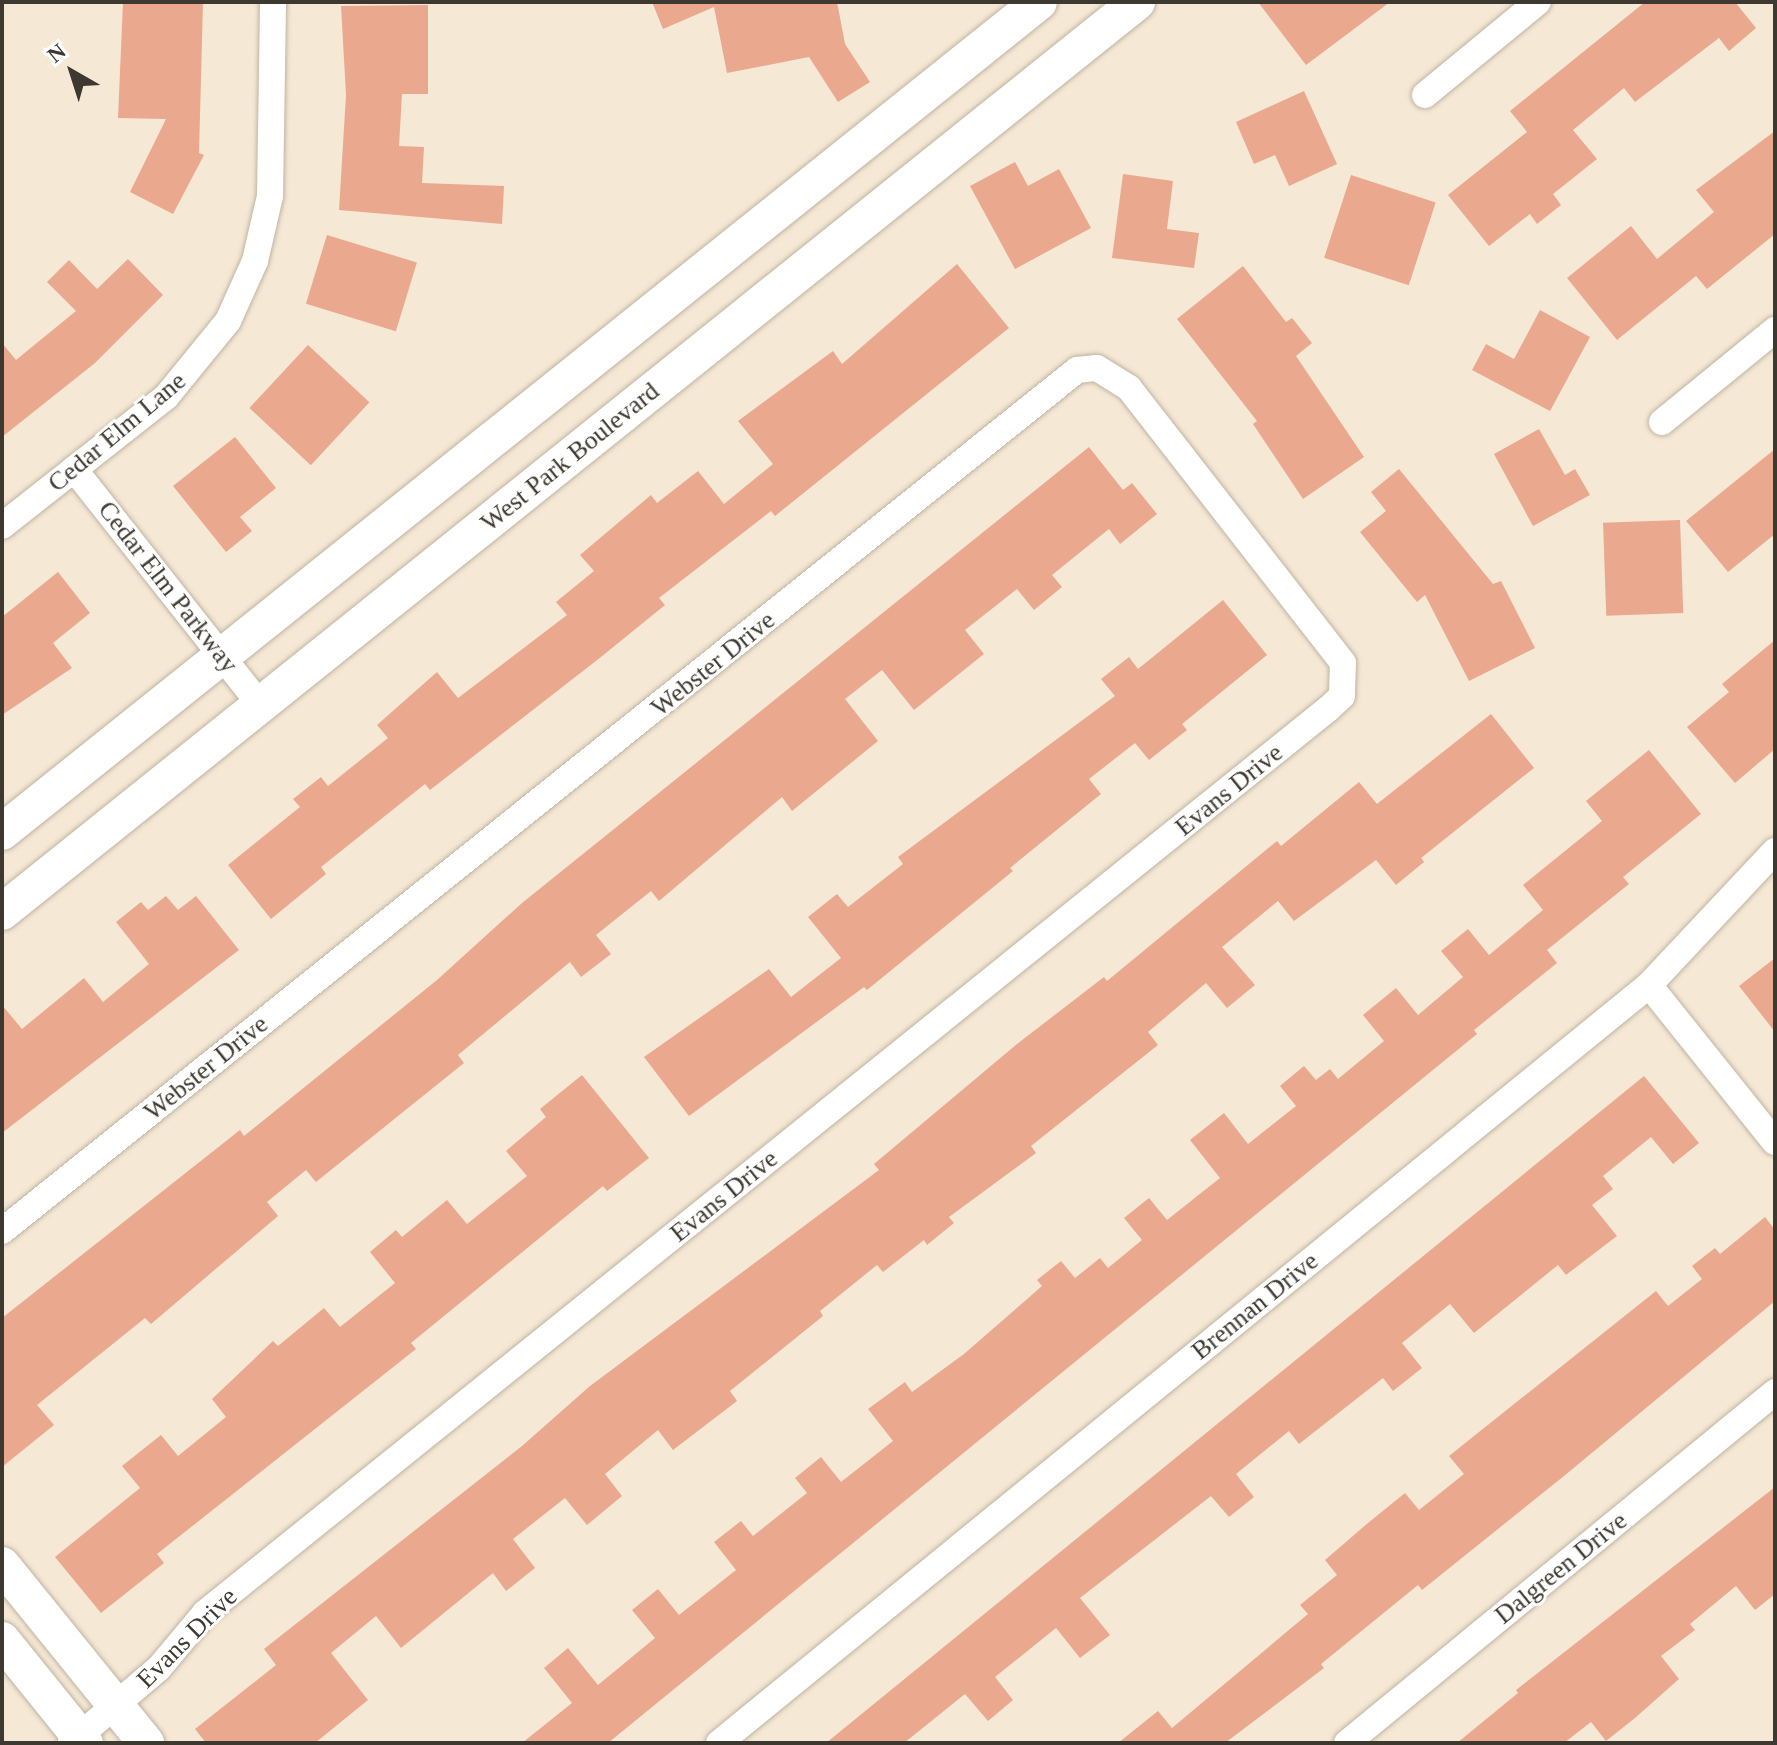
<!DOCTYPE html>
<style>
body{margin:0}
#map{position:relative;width:1777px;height:1745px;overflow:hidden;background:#f5e8d5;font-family:Georgia,serif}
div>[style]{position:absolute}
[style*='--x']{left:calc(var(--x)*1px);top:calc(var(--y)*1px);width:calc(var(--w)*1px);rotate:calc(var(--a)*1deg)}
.building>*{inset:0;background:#eaa88e;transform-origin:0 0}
.roads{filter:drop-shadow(0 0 2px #c0b4a1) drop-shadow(0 0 2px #c0b4a1)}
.street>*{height:26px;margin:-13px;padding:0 13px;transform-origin:13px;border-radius:13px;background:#fff}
.secondary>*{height:36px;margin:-18px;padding:0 18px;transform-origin:18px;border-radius:18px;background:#fff}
span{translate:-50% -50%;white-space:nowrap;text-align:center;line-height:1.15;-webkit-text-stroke:6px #fff;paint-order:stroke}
.street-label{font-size:26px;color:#3d3830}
.frame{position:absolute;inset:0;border:4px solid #3d3830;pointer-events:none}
.north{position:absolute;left:32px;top:32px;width:80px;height:80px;-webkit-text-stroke:6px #fff;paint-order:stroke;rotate:321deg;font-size:22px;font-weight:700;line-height:32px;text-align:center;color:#3d3830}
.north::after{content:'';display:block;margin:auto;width:28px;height:36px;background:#3d3830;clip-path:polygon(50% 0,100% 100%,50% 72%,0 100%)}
</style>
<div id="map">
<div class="building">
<div style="clip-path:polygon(123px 2px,203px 2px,199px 153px,204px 155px,173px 214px,130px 192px,166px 119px,118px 118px)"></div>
<div style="clip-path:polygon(652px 2px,837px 2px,845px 44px,870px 82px,838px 102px,809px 57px,727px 73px,714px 7px,663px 29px)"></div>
<div style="clip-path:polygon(1258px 2px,1390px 2px,1306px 65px)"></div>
<div style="clip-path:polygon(1645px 2px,1735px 2px,1756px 28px,1729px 51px,1719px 38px,1635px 102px,1624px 88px,1573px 130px,1597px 159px,1553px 194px,1561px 205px,1537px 224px,1530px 214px,1489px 246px,1448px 195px,1527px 132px,1510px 111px)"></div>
<div style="clip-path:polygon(428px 5px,428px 94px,402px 94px,399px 146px,424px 147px,422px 183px,504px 186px,502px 224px,339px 210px,346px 95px,341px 6px)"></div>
<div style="clip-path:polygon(1304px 91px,1337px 164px,1289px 186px,1275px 155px,1254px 164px,1236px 122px)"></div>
<div style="clip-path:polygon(1775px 131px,1775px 234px,1707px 289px,1696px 276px,1617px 340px,1567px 278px,1631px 226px,1657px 259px,1714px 212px,1696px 190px)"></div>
<div style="clip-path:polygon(1015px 162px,1028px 186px,1059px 169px,1091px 228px,1015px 269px,970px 186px)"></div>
<div style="clip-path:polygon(1123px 174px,1173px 181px,1167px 229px,1199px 233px,1194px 268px,1112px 258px)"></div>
<div style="left:1351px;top:175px;width:89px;height:87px;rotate:18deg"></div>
<div style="left:327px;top:235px;width:94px;height:72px;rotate:17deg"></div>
<div style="clip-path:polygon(128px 259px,163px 295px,95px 363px,2px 437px,2px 343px,16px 360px,76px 311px,47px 282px,69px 260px,97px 289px)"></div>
<div style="clip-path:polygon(957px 264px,1009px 328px,775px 516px,771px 511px,659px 598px,665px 605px,601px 657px,430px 790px,425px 784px,321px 867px,326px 874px,271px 919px,228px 865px,300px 807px,293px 799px,321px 777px,328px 786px,388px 738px,377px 725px,437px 672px,458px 698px,567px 615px,556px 602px,594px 571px,580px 555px,651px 495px,657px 503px,698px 471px,724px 504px,773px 464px,738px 421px,833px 351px,842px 364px)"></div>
<div style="clip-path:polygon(1243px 266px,1286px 322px,1292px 318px,1312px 343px,1296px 356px,1364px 457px,1303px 499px,1253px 424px,1257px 421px,1177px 319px)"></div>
<div style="clip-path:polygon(1540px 310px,1590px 337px,1550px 411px,1472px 370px,1486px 344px,1514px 359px)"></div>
<div style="left:308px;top:345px;width:84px;height:86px;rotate:43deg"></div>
<div style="clip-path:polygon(1539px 429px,1565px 475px,1575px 469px,1590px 495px,1533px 526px,1494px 454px)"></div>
<div style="clip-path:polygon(235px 437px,276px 488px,240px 517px,252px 531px,226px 552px,173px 486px)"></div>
<div style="clip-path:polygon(1089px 447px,1123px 490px,1132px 483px,1157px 514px,1120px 544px,1109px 529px,1052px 575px,1062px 587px,1034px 610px,1017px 589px,965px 630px,984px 654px,914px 710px,882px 670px,845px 699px,878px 741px,792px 811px,782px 797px,659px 901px,651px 891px,596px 935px,611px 954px,581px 977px,570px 962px,458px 1055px,464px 1063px,316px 1182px,306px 1170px,267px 1202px,278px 1216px,151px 1324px,145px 1318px,37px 1405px,54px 1425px,2px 1467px,2px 1318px,240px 1130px,244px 1136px,437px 980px,522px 903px)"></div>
<div style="clip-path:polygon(1775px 449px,1775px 534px,1728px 572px,1686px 521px)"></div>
<div style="clip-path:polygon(1399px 469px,1493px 584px,1501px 581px,1535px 648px,1469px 681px,1425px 595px,1417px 602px,1360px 532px,1386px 511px,1371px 492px)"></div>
<div style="left:1680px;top:520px;width:93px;height:77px;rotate:88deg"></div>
<div style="clip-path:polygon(58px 572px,90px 613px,53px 643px,72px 668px,2px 715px,2px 617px)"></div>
<div style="clip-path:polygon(1223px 600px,1267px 655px,1182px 724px,1187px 730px,1149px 760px,1135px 743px,1089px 779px,1101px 794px,1010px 868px,1013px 871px,867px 990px,864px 987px,689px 1116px,644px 1057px,769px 969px,791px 997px,841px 958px,808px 917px,837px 894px,848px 907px,903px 864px,898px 857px,1115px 696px,1101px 679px,1129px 657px,1138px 669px)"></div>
<div style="clip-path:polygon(1775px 640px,1775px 749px,1735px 783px,1687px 727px,1729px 692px,1722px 684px)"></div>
<div style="clip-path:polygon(1491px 714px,1534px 768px,1421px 858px,1424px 862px,1396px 885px,1376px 860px,1294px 921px,1278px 901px,1222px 947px,1255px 985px,1227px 1008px,1206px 983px,1148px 1032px,1158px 1045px,1031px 1146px,1036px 1153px,949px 1217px,954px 1223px,927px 1245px,924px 1240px,883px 1272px,877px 1265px,820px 1311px,823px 1316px,730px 1391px,737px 1401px,673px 1450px,658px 1430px,605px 1474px,622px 1496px,587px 1525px,565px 1498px,513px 1539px,535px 1568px,506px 1591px,493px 1573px,401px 1648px,376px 1616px,331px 1653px,368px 1700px,315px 1743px,206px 1743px,195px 1729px,276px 1665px,264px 1649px,522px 1446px,590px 1386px,879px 1170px,874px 1164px,1017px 1044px,1104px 977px,1107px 981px,1277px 841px,1281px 846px,1359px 782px,1377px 804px)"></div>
<div style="clip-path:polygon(1649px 750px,1701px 814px,1623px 877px,1629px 884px,1547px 950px,1557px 963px,1474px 1030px,1477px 1034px,608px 1743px,522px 1743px,572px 1703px,544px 1668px,568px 1648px,598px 1685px,655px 1638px,632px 1610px,658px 1589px,679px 1615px,736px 1570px,714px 1542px,741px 1521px,753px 1536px,807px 1493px,795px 1478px,821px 1457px,841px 1482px,893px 1441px,868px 1409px,905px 1382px,912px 1392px,964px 1354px,1042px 1286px,1037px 1280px,1061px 1261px,1075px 1278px,1100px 1258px,1108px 1268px,1142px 1240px,1124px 1218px,1149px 1198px,1167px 1220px,1220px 1178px,1190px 1140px,1224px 1113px,1248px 1144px,1296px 1106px,1280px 1086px,1304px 1066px,1316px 1080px,1330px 1069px,1338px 1079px,1384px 1041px,1363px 1015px,1396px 988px,1418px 1015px,1463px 977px,1441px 951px,1468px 929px,1489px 955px,1543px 910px,1523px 885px,1602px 821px,1586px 801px)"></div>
<div style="clip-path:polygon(166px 896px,178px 910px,196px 896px,239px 950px,2px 1133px,2px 1005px,22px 1029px,84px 978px,103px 1002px,149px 964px,116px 922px,141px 902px,148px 910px)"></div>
<div style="clip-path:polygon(1775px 958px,1775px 1032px,1739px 986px)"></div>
<div style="clip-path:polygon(582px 1075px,649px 1158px,607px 1191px,603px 1186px,411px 1343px,416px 1349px,157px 1554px,164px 1563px,101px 1613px,55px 1557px,140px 1488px,122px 1466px,161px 1435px,178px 1456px,226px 1417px,212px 1399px,273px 1341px,278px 1346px,324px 1308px,340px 1327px,395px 1283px,370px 1252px,396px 1230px,402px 1237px,447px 1200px,467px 1224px,527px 1176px,506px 1151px,546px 1117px,540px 1109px)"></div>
<div style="clip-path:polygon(1644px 1076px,1699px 1143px,1673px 1164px,1651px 1137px,1603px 1176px,1613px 1189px,1592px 1205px,1617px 1236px,1566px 1275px,1558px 1265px,1474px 1333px,1450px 1304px,1402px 1343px,1422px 1368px,1393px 1391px,1383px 1378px,1299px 1444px,1289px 1431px,1236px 1474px,1254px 1497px,1229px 1517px,1211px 1496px,1080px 1598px,1110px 1635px,1080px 1658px,1056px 1628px,995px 1677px,1013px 1700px,988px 1721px,965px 1694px,904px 1743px,826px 1743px)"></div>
<div style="clip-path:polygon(1765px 1217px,1775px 1230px,1775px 1301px,1564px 1476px,1422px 1590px,1418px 1585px,1321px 1664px,1324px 1668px,1225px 1743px,1118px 1743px,1158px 1711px,1172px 1728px,1308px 1614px,1300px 1605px,1337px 1575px,1325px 1560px,1368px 1523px,1405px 1493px,1419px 1510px,1464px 1474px,1449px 1456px,1656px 1291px,1668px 1306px,1702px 1279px,1692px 1266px,1715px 1248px,1720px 1254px)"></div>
<div style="clip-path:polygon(1775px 1487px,1775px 1594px,1755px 1610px,1736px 1586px,1690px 1624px,1695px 1630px,1661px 1656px,1679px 1679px,1635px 1718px,1606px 1741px,1591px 1722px,1564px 1743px,1457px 1743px,1518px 1693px,1516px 1690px)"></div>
</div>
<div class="roads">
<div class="street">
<div style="--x:1425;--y:95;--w:146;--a:-39.5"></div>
<div style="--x:1662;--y:422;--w:146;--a:-39.2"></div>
<div style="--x:74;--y:469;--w:302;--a:51.7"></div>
<div style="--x:2;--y:526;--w:209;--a:-38.2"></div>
<div style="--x:166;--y:397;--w:98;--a:-50.8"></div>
<div style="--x:228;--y:321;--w:66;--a:-65.8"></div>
<div style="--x:255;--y:261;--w:67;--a:-77"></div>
<div style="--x:270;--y:196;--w:194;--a:-89.1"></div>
<div style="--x:1649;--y:985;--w:201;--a:51.3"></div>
<div style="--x:2;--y:1231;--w:1377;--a:-38.69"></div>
<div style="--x:1077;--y:370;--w:20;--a:-6"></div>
<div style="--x:1097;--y:368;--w:38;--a:32"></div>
<div style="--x:1129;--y:388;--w:348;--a:52.1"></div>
<div style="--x:1343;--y:663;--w:33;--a:92"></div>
<div style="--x:1342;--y:696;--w:19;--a:137"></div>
<div style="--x:1328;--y:709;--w:1442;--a:141.17"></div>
<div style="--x:205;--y:1613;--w:72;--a:129.9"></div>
<div style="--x:159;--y:1668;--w:116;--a:139.6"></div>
<div style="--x:719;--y:1743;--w:1200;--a:-39.18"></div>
<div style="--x:1649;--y:985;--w:184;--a:-46.8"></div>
<div style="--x:1347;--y:1743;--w:554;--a:-39.35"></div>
</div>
<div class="secondary">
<div style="--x:2;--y:832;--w:1328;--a:-38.67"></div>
<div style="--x:2;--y:912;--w:1455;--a:-38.72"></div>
<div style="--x:2;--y:1565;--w:229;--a:51"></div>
<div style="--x:2;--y:1640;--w:132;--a:51.1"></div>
</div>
</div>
<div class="street-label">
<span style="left:117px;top:432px;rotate:-40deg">Cedar Elm Lane</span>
<span style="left:570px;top:457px;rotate:-39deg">West Park Boulevard</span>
<span style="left:168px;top:587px;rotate:52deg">Cedar Elm Parkway</span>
<span style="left:713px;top:664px;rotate:-39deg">Webster Drive</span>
<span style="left:1229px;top:790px;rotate:-39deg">Evans Drive</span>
<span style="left:206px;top:1068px;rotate:-39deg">Webster Drive</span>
<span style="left:724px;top:1196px;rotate:-39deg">Evans Drive</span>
<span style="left:1255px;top:1306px;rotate:-39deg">Brennan Drive</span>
<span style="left:1561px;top:1568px;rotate:-39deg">Dalgreen Drive</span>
<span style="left:187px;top:1638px;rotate:-45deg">Evans Drive</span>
</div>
<div class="frame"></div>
<div class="north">N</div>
</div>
